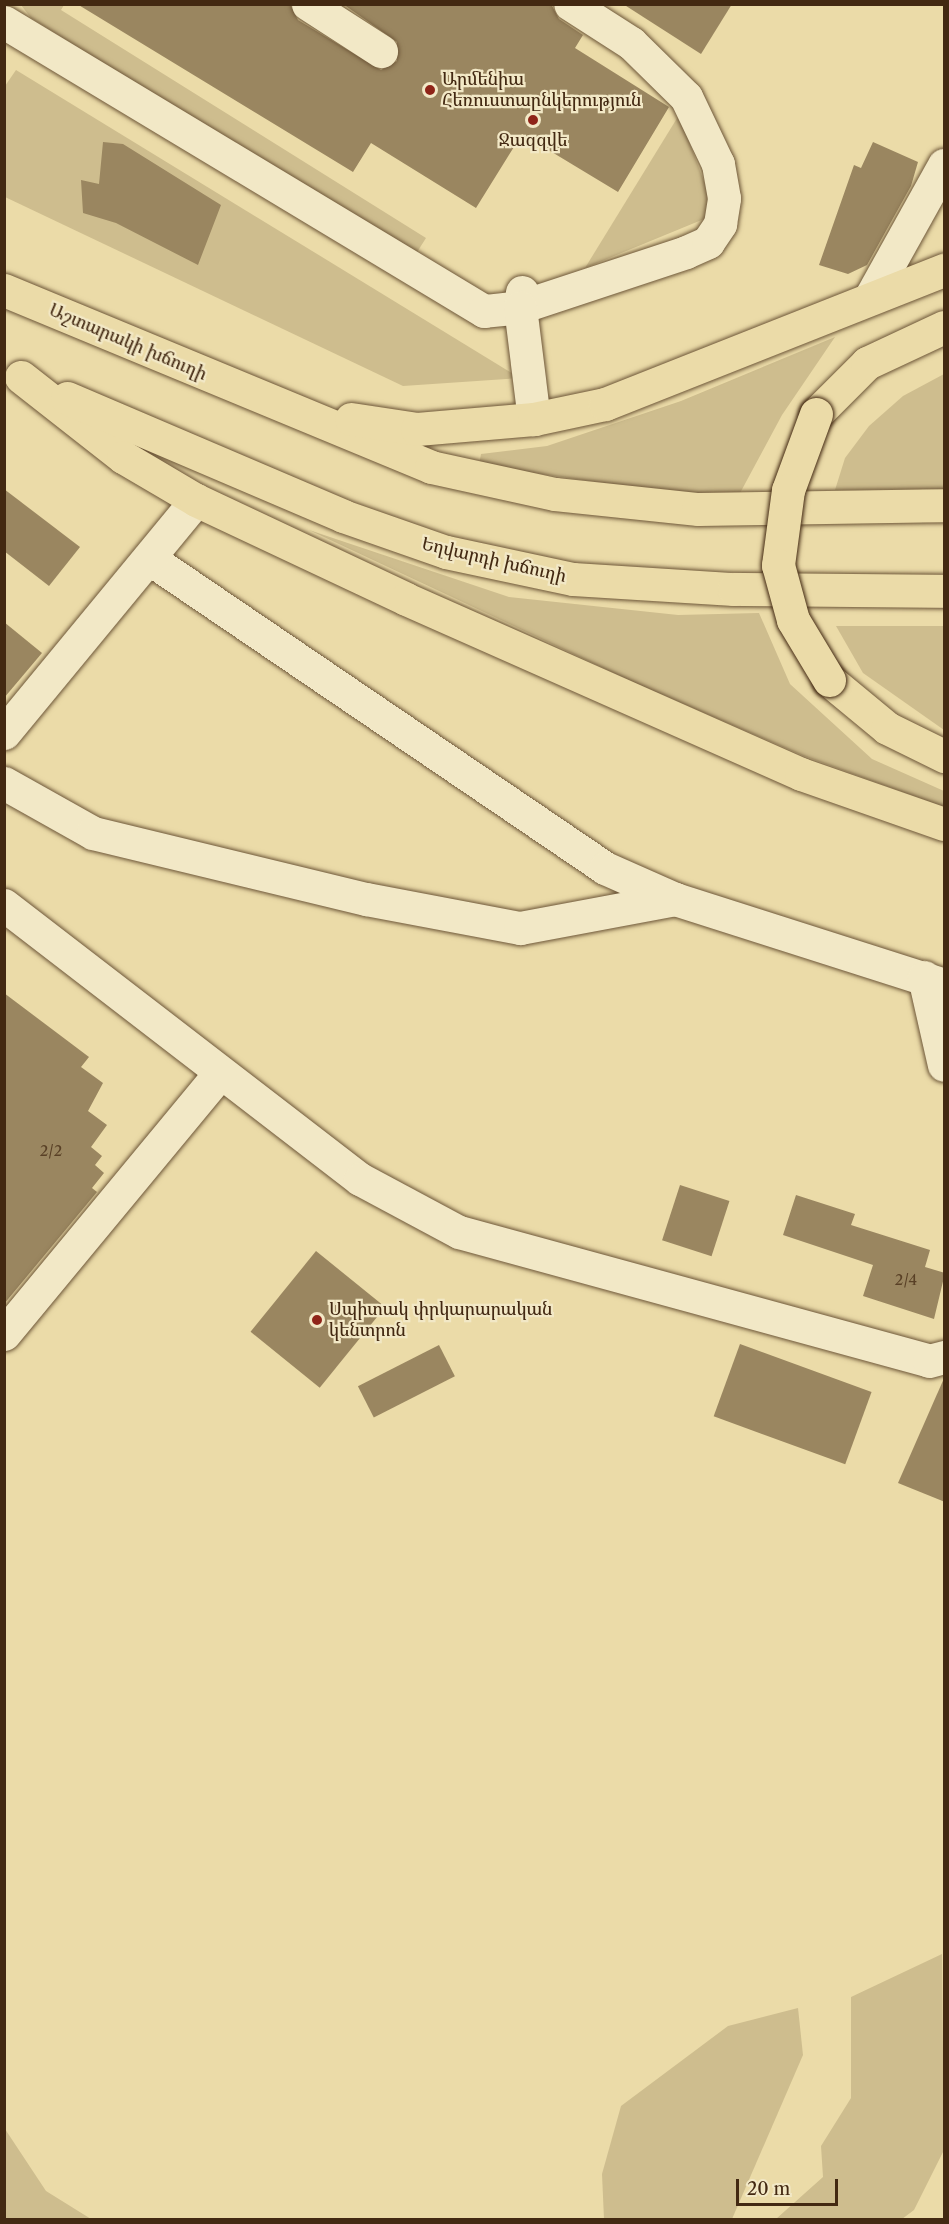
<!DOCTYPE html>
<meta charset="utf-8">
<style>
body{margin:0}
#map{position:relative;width:949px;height:2224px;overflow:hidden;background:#ebdba8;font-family:"Libre Caslon Text","Noto Serif Armenian",serif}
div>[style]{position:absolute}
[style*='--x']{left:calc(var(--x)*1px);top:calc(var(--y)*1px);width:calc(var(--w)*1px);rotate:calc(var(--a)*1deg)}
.green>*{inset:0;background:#cebd8e}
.building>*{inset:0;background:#9a8660;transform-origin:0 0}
.roads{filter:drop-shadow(0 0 2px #6d5638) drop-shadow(0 0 2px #6d5638)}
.minor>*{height:33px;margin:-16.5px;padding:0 16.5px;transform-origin:16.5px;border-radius:16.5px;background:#f2e8c6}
.major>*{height:33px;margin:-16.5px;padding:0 16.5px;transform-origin:16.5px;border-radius:16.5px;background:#ebdba8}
.bridges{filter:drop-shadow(0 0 2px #432912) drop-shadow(0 0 2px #432912)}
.major-bridge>*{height:33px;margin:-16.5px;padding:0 16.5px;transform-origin:16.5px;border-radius:16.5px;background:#ebdba8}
.dots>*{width:16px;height:16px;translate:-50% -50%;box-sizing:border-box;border:3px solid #f2e8c6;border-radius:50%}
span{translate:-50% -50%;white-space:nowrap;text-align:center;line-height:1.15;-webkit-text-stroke:4.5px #f2e8c6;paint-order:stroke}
.number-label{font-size:15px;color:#594026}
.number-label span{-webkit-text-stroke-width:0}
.poi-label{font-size:18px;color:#432912}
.left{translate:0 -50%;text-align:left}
.street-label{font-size:18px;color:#432912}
.frame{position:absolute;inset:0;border:6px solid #432912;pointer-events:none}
.scale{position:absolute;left:736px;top:2179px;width:102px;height:27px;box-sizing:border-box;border:3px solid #432912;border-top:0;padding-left:8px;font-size:18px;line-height:21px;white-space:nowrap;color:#432912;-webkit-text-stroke:4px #f2e8c6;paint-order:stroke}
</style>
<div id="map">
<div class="green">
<div style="clip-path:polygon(21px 5px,64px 5px,61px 10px,426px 238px,414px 257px,31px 18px)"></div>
<div style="clip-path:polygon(16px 70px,520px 378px,403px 386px,5px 197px,5px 86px)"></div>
<div style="clip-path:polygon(679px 115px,711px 200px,704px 219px,585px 268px)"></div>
<div style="clip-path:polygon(835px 337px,782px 415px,739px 495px,695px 496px,479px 465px,481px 454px,547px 446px,681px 401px)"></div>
<div style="clip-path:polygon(944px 374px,944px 489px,835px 490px,845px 458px,869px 426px,903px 396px)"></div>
<div style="clip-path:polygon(309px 530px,509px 597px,678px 615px,759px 613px,790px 684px,872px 759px,944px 791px,944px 807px,804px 756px,631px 681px)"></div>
<div style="clip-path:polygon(836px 626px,944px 626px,944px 730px,863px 673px)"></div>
<div style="clip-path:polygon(942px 1954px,944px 2150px,914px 2210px,902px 2219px,776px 2219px,823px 2177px,821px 2146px,851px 2098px,851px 1997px)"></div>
<div style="clip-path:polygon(798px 2008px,803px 2055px,732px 2219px,604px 2219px,602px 2174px,621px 2106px,728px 2026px)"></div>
<div style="clip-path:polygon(5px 2129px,46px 2191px,91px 2219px,5px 2219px)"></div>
</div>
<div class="building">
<div style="clip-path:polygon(77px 4px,290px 4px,298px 20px,381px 70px,397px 61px,397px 42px,343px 4px,551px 4px,559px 19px,583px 35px,575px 48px,669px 107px,618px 192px,522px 134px,476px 208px,371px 143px,353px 172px)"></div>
<div style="clip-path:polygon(623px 4px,732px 4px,701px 54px)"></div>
<div style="clip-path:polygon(103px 142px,123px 144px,221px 205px,198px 265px,116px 223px,83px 213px,81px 180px,99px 184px)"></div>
<div style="clip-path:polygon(873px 142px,918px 162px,911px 186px,867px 265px,848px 274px,819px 265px,854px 165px,861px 168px)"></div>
<div style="clip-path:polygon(4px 489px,80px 547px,49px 586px,4px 551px)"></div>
<div style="clip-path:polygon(4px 622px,42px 653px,4px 698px)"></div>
<div style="clip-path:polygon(4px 993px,89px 1057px,81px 1067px,103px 1083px,88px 1111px,107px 1125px,91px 1147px,102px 1156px,95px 1165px,104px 1173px,92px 1188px,97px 1192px,4px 1304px)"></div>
<div style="left:680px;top:1185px;width:52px;height:58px;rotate:18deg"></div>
<div style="clip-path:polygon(796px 1195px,855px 1214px,851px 1225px,930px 1250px,925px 1267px,945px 1273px,934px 1319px,863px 1296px,873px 1265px,783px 1235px)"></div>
<div style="left:316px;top:1251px;width:89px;height:104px;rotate:39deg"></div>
<div style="left:740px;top:1344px;width:140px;height:77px;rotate:20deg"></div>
<div style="left:439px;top:1345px;width:35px;height:91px;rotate:63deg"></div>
<div style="clip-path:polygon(945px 1376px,945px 1502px,898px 1483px)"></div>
</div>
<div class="roads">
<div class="minor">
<div style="--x:308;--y:4;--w:87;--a:32.8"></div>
<div style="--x:4;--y:22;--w:560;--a:31.05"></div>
<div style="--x:484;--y:311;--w:36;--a:-6"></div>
<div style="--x:520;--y:307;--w:175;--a:-18.3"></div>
<div style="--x:686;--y:252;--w:24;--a:-24"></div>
<div style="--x:708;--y:242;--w:22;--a:-56"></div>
<div style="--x:720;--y:224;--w:26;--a:-81"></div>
<div style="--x:724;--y:198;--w:35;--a:-100"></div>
<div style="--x:718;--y:164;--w:74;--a:-115.5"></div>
<div style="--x:686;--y:97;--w:77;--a:-135.5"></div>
<div style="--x:631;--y:43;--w:72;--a:-147.4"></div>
<div style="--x:522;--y:292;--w:15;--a:98"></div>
<div style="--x:520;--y:307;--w:113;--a:82.9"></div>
<div style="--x:871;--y:296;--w:150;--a:-60.9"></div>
<div style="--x:150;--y:559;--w:550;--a:34.18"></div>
<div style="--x:605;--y:868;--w:77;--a:23.9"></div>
<div style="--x:675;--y:899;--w:282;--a:17.7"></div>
<div style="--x:4;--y:733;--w:302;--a:-50.5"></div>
<div style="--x:4;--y:783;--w:102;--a:29.3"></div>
<div style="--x:93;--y:833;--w:281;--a:13.6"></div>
<div style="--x:366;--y:899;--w:157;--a:10.7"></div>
<div style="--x:520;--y:928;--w:158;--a:-10.6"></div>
<div style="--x:4;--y:905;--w:449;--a:37.6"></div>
<div style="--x:360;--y:1179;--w:112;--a:28.2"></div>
<div style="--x:459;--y:1232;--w:487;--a:15.3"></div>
<div style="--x:929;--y:1361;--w:16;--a:-15"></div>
<div style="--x:924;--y:977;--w:90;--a:77.2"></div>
<div style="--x:4;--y:1334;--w:339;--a:-50.4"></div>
</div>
<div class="major">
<div style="--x:4;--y:290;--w:462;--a:22.5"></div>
<div style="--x:431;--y:467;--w:127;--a:12.3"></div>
<div style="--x:555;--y:494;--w:144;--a:6"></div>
<div style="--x:698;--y:509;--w:246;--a:-0.9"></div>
<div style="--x:21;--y:377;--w:130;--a:38.1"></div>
<div style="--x:123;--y:457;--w:85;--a:30.5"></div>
<div style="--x:196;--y:500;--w:232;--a:25.2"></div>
<div style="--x:406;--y:599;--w:432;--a:23.9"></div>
<div style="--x:801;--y:774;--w:151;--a:19.3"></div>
<div style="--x:67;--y:398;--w:300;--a:23.1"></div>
<div style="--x:343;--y:516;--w:109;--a:19.3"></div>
<div style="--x:446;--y:552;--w:130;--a:12"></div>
<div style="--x:573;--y:579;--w:161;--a:3.6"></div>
<div style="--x:734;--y:589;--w:210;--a:0.5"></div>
<div style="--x:816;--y:414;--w:72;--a:-45"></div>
<div style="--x:867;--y:363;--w:85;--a:-25.1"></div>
<div style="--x:351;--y:419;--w:67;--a:8.6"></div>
<div style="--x:417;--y:429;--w:117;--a:-4.9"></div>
<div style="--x:534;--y:419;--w:73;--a:-11.9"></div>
<div style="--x:605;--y:404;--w:365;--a:-21.6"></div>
<div style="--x:829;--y:680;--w:75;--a:39.6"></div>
<div style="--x:887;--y:728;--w:64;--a:26.2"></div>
</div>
</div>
<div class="bridges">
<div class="major-bridge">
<div style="--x:816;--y:414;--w:81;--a:110.2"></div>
<div style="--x:788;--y:490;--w:76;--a:97.6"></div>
<div style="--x:778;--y:565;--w:57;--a:74.7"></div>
<div style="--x:793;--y:620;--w:70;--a:59"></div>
</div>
</div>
<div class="dots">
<div style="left:430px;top:90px;background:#8f2418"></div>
<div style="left:533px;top:120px;background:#8f2418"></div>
<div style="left:317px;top:1320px;background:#8f2418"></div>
</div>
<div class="number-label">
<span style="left:51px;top:1151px">2/2</span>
<span style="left:906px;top:1280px">2/4</span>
</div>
<div class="poi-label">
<span class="left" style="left:442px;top:90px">Արմենիա<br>Հեռուստաընկերություն</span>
<span style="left:533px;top:140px">Ջազզվե</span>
<span class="left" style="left:329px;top:1320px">Սպիտակ փրկարարական<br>կենտրոն</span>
</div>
<div class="street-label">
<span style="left:128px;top:342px;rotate:23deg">Աշտարակի խճուղի</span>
<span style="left:494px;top:560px;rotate:13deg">Եղվարդի խճուղի</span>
</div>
<div class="frame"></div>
<div class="scale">20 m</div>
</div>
